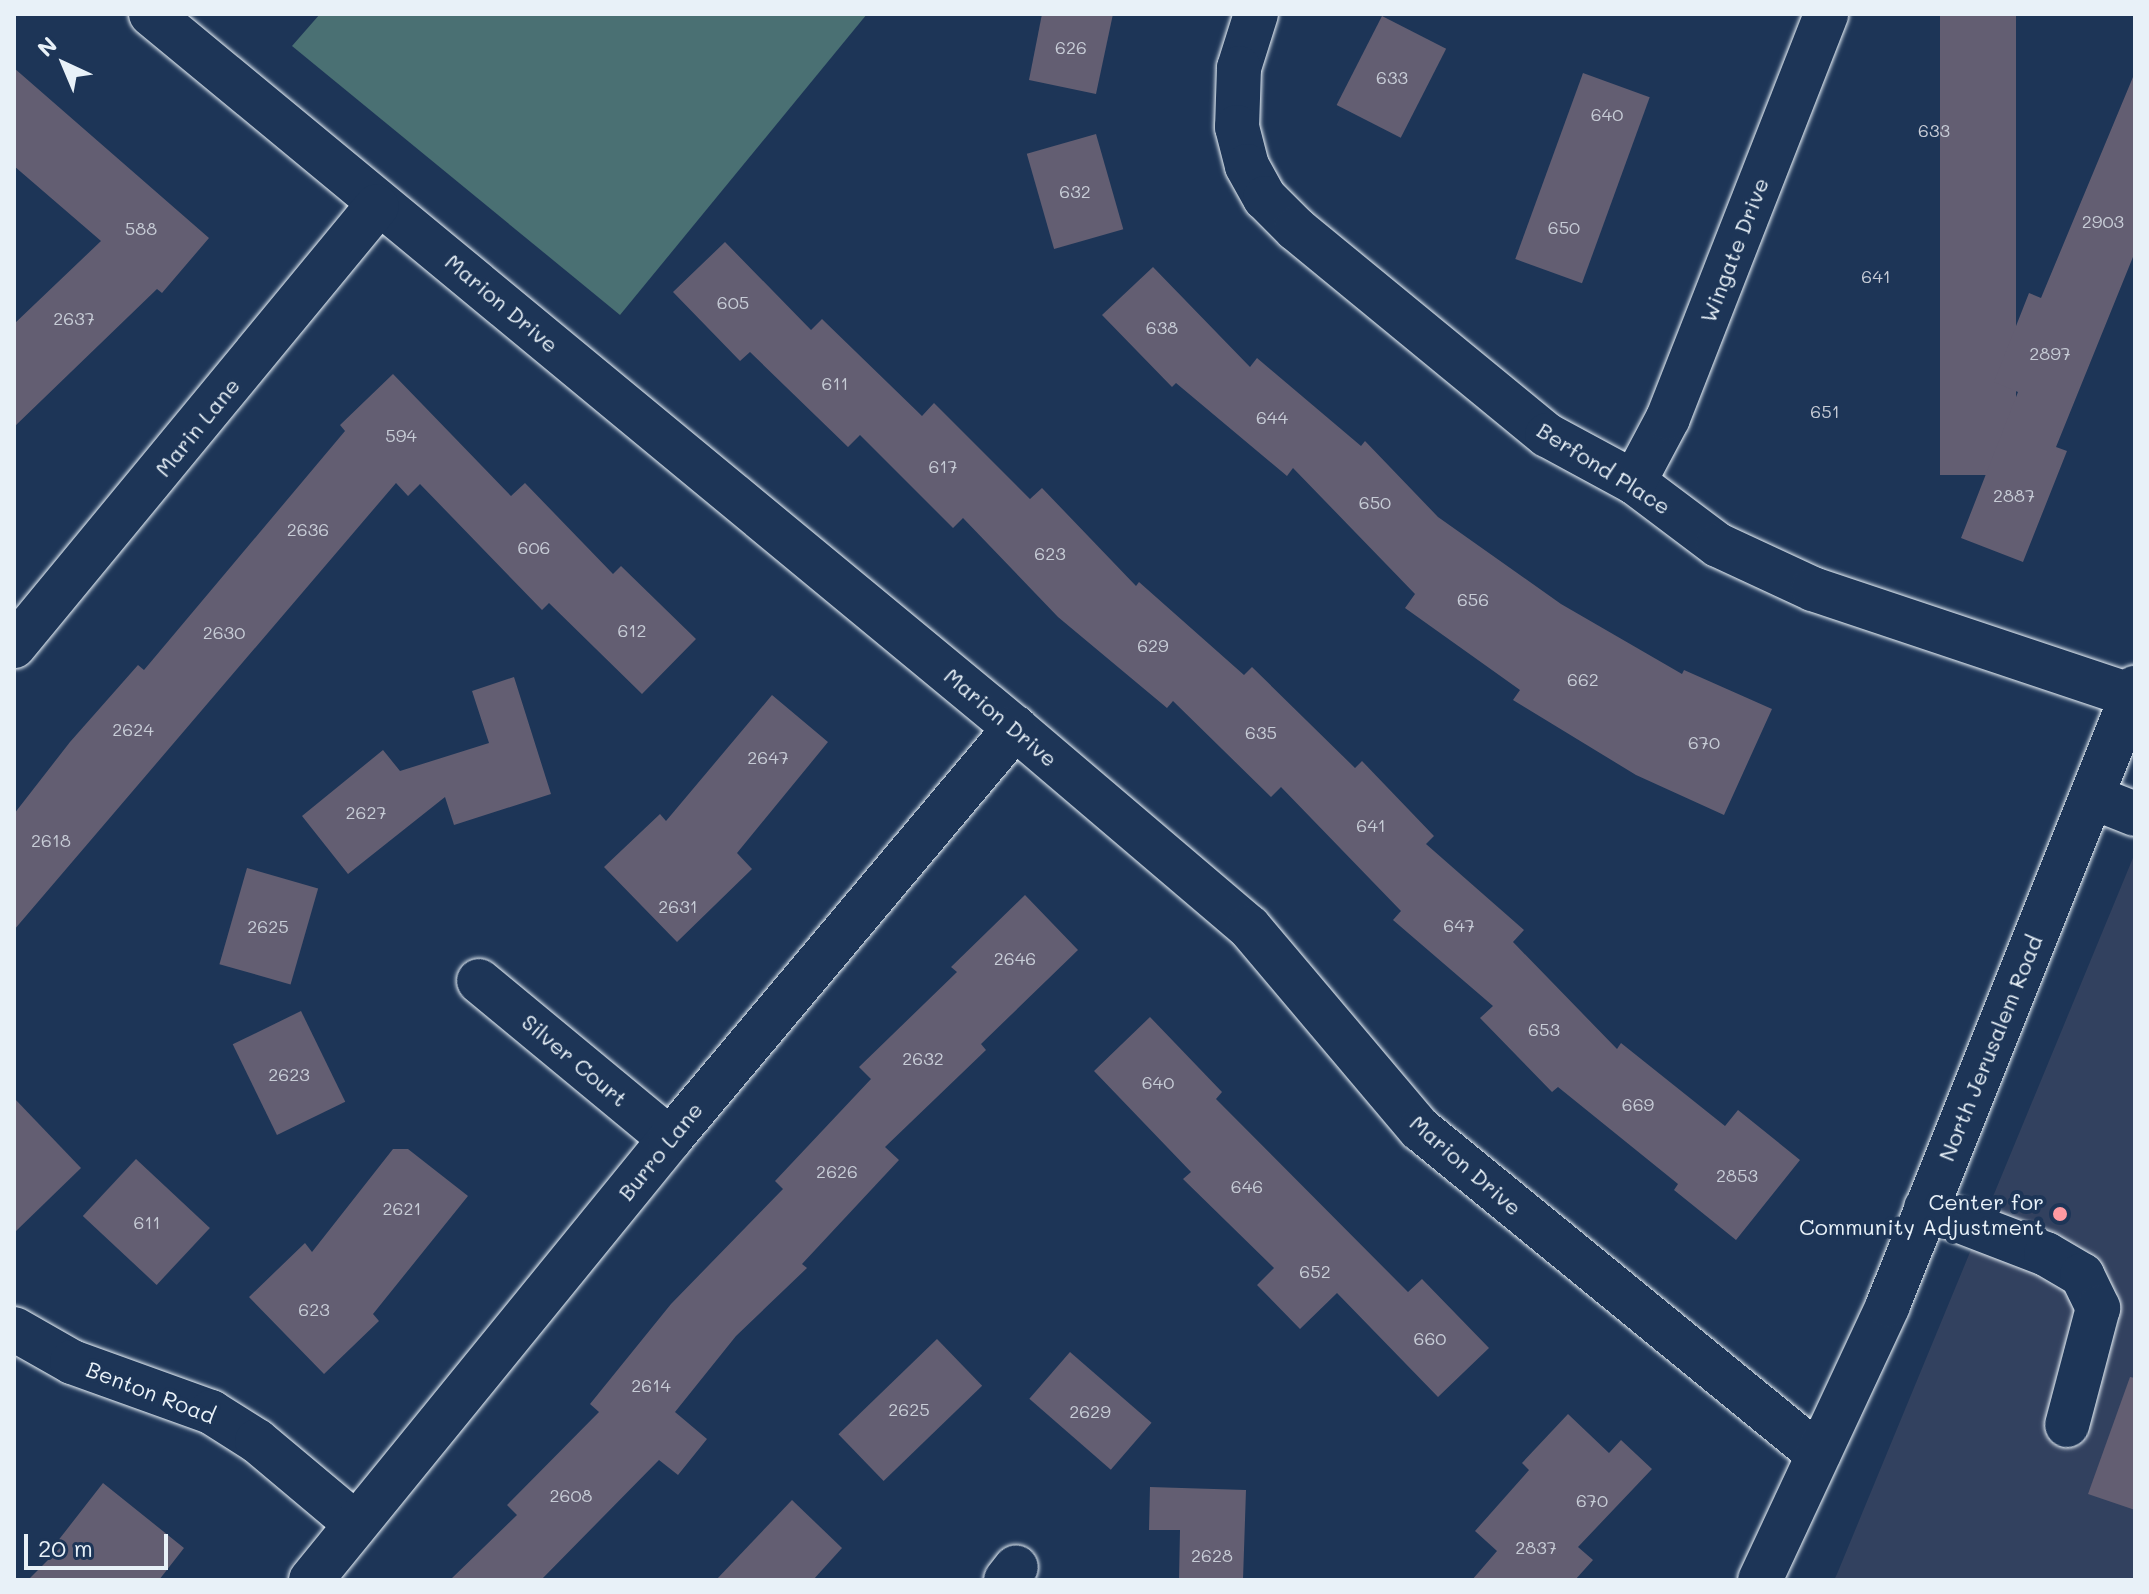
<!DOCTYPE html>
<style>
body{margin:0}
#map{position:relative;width:2149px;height:1594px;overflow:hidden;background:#1d3557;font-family:Mali,sans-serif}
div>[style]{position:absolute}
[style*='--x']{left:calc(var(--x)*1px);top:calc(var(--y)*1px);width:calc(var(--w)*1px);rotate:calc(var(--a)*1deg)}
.built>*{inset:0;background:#32415f}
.green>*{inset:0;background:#4a7073}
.building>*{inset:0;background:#635e72;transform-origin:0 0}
.roads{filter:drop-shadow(0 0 2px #e8f1f8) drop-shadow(0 0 2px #e8f1f8)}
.minor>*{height:44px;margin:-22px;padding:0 22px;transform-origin:22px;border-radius:22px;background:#1d3557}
.major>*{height:44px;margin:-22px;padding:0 22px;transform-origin:22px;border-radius:22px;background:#1d3557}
.dots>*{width:22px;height:22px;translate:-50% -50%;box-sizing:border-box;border:4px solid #1d3557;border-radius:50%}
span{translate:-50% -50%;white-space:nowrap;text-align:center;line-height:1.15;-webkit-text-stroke:8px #1d3557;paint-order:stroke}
.number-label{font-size:18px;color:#c7ccd6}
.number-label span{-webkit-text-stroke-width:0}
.street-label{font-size:22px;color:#e8f1f8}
.poi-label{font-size:22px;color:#e8f1f8}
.right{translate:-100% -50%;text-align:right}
.frame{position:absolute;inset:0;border:16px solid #e8f1f8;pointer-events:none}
.north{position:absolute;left:24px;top:24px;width:80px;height:80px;-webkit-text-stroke:6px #1d3557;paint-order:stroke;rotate:316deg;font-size:22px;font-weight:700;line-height:32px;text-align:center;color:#e8f1f8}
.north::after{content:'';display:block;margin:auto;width:28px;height:36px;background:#e8f1f8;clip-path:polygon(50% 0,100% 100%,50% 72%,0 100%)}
.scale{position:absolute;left:24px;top:1534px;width:144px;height:36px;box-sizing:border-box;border:4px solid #e8f1f8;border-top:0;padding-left:10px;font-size:24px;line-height:28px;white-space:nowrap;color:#e8f1f8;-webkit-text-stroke:6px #1d3557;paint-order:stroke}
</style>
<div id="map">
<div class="built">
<div style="clip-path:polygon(2135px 853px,2135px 1580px,1834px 1580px,1837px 1574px)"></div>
</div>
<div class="green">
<div style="clip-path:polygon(320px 14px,867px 14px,620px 315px,292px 46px)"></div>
</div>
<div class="building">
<div style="clip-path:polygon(1042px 14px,1113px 14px,1096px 94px,1029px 80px)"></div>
<div style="left:1940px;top:14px;width:76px;height:461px"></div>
<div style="left:1382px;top:16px;width:72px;height:100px;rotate:27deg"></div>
<div style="clip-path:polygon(14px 68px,209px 238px,162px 293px,157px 289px,14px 427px,14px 324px,101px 241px,14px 166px)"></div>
<div style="left:1583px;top:73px;width:71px;height:198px;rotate:20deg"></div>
<div style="clip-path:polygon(2133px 77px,2135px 252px,2056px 447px,2067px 451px,2023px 562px,1961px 538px,2018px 392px,1994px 382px,2029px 293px,2041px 298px)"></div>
<div style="left:1096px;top:134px;width:99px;height:72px;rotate:74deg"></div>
<div style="clip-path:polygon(725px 242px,811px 330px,822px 319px,922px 416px,934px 403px,1030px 499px,1042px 488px,1136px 586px,1139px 582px,1244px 675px,1252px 667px,1355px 768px,1362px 761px,1434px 836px,1426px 844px,1524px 930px,1513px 942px,1617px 1049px,1621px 1043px,1725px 1126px,1738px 1110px,1800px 1160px,1736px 1240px,1674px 1190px,1678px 1184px,1558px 1087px,1552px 1092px,1480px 1018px,1493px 1006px,1393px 920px,1401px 911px,1281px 787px,1271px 797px,1173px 701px,1167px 708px,1058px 617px,963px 518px,953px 528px,860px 435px,848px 447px,750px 352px,740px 361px,673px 292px)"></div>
<div style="clip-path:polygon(1153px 267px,1250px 367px,1257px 358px,1361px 446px,1365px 441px,1438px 517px,1561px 604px,1682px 674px,1684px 670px,1772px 709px,1724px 815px,1636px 775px,1513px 700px,1520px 690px,1405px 608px,1415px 594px,1293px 468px,1287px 476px,1176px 383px,1172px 387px,1102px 315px)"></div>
<div style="clip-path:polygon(393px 374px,511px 496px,525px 483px,613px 574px,621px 566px,696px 639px,642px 694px,549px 603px,542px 610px,420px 484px,408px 496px,396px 483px,14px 930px,14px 814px,70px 742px,138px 665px,144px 670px,345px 431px,340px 425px)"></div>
<div style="clip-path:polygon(514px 677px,551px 794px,454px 825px,445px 797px,348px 874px,302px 816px,383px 750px,400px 771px,489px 743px,472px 691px)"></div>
<div style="clip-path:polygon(772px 695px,828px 742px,737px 853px,752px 869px,677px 942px,604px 867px,660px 814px,666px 821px)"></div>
<div style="left:247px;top:868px;width:74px;height:100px;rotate:16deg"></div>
<div style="clip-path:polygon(1025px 895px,1078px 950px,981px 1044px,986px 1050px,885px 1147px,899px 1160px,802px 1264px,807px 1268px,736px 1336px,675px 1412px,707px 1439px,678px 1475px,659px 1460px,541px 1580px,450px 1580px,517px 1515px,507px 1505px,599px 1412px,590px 1404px,671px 1304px,783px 1189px,775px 1181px,871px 1079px,859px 1067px,957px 972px,951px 967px)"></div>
<div style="left:301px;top:1011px;width:101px;height:76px;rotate:64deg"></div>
<div style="clip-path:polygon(1150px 1017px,1222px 1092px,1216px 1099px,1408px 1292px,1422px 1279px,1489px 1348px,1438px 1397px,1337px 1293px,1300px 1329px,1257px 1285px,1274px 1268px,1183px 1179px,1191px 1172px,1094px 1071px)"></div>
<div style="clip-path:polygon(14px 1098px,81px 1168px,14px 1233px)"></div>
<div style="clip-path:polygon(393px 1149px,408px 1149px,468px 1196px,373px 1314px,379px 1321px,324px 1374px,249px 1297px,305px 1243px,312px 1252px)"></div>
<div style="left:136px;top:1159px;width:101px;height:78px;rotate:43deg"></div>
<div style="left:937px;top:1339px;width:65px;height:137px;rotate:46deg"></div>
<div style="left:1070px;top:1352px;width:108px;height:62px;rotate:41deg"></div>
<div style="clip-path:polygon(2130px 1377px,2135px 1378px,2135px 1510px,2088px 1494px)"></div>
<div style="clip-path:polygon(1568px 1414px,1609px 1453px,1621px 1440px,1652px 1469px,1578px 1547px,1593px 1560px,1575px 1580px,1472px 1580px,1497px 1551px,1475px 1531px,1529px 1470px,1522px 1463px)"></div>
<div style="clip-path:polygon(103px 1483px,184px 1548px,159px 1580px,28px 1580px,62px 1546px,57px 1542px)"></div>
<div style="clip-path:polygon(1150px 1487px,1246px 1490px,1243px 1580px,1179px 1580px,1180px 1530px,1149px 1530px)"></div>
<div style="clip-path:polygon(792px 1500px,842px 1548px,813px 1580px,716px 1580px)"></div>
</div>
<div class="roads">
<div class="minor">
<div style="--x:151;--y:14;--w:1121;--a:39.57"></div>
<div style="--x:1015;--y:728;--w:307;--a:40.4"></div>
<div style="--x:1249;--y:927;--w:265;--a:49.8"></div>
<div style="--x:1420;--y:1129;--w:514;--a:39.23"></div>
<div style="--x:1256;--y:14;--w:57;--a:107.5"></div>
<div style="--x:1239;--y:68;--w:59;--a:91.9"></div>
<div style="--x:1237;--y:127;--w:40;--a:75.6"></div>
<div style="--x:1247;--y:166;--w:37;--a:61"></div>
<div style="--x:1265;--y:198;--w:44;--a:45"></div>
<div style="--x:1296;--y:229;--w:325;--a:39.4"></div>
<div style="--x:1547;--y:435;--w:99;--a:28.4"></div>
<div style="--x:1634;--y:482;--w:105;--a:36.9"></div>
<div style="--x:1718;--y:545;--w:105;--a:24.9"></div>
<div style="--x:1813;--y:589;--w:336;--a:18.5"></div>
<div style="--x:1634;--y:482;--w:72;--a:-62"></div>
<div style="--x:1668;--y:418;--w:434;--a:-68.6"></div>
<div style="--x:14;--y:646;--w:570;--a:-50.48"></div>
<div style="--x:2092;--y:797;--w:46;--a:21.6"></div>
<div style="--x:479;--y:981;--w:248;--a:39.6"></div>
<div style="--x:1926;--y:1208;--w:129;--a:21"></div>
<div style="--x:2046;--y:1254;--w:42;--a:30.3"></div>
<div style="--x:2082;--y:1275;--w:37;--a:64"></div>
<div style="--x:2098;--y:1308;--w:121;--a:104.8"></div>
<div style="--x:14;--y:1329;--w:67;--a:29.6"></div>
<div style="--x:72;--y:1362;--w:148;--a:19.8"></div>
<div style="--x:211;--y:1412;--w:54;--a:32.2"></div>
<div style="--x:257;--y:1441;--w:129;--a:40"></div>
<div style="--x:311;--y:1580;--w:569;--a:-50.85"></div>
<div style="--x:670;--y:1139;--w:537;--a:-49.99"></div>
<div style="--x:1006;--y:1580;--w:16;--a:-52"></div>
</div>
<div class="major">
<div style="--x:1760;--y:1580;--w:303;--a:-65"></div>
<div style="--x:1888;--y:1305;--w:665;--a:-68.18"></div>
</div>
</div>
<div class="dots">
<div style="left:2060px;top:1214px;background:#ff9aa2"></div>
</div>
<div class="number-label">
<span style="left:1071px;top:47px">626</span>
<span style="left:1392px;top:77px">633</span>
<span style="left:1607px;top:114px">640</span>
<span style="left:1934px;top:130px">633</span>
<span style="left:1075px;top:191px">632</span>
<span style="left:2103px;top:221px">2903</span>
<span style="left:1564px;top:227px">650</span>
<span style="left:141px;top:228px">588</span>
<span style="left:1876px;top:276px">641</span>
<span style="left:733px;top:302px">605</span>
<span style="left:74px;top:318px">2637</span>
<span style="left:1162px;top:327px">638</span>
<span style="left:2050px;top:353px">2897</span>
<span style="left:835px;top:383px">611</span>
<span style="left:1825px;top:411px">651</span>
<span style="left:1272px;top:417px">644</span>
<span style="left:401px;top:435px">594</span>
<span style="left:943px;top:466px">617</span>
<span style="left:2014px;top:495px">2887</span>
<span style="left:1375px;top:502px">650</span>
<span style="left:308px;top:529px">2636</span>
<span style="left:534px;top:547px">606</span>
<span style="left:1050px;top:553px">623</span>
<span style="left:1473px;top:599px">656</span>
<span style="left:632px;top:630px">612</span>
<span style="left:224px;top:632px">2630</span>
<span style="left:1153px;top:645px">629</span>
<span style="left:1583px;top:679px">662</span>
<span style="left:133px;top:729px">2624</span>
<span style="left:1261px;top:732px">635</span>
<span style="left:1704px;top:742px">670</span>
<span style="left:768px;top:757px">2647</span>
<span style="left:366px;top:812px">2627</span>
<span style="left:1371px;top:825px">641</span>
<span style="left:51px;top:840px">2618</span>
<span style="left:678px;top:906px">2631</span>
<span style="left:1459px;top:925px">647</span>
<span style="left:268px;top:926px">2625</span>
<span style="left:1015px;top:958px">2646</span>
<span style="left:1544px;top:1029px">653</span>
<span style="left:923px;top:1058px">2632</span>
<span style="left:289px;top:1074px">2623</span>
<span style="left:1158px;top:1082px">640</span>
<span style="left:1638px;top:1104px">669</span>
<span style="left:837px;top:1171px">2626</span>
<span style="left:1737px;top:1175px">2853</span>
<span style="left:1247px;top:1186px">646</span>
<span style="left:402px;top:1208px">2621</span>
<span style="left:147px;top:1222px">611</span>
<span style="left:1315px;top:1271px">652</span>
<span style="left:314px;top:1309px">623</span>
<span style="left:1430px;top:1338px">660</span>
<span style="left:651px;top:1385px">2614</span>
<span style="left:909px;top:1409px">2625</span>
<span style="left:1090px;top:1411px">2629</span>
<span style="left:571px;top:1495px">2608</span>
<span style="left:1592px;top:1500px">670</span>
<span style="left:1536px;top:1547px">2837</span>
<span style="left:1212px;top:1555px">2628</span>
</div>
<div class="street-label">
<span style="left:1734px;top:250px;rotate:-69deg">Wingate Drive</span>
<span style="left:502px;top:303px;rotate:40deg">Marion Drive</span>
<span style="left:197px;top:427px;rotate:-51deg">Marin Lane</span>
<span style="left:1604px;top:468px;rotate:32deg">Berfond Place</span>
<span style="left:1001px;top:717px;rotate:40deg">Marion Drive</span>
<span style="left:1990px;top:1048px;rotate:-68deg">North Jerusalem Road</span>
<span style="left:575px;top:1060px;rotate:40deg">Silver Court</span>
<span style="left:660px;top:1151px;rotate:-51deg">Burro Lane</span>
<span style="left:1466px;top:1165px;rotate:41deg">Marion Drive</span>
<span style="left:151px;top:1392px;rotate:21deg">Benton Road</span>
</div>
<div class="poi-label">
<span class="right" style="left:2044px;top:1214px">Center for<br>Community Adjustment</span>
</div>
<div class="frame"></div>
<div class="north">N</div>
<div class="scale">20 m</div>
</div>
